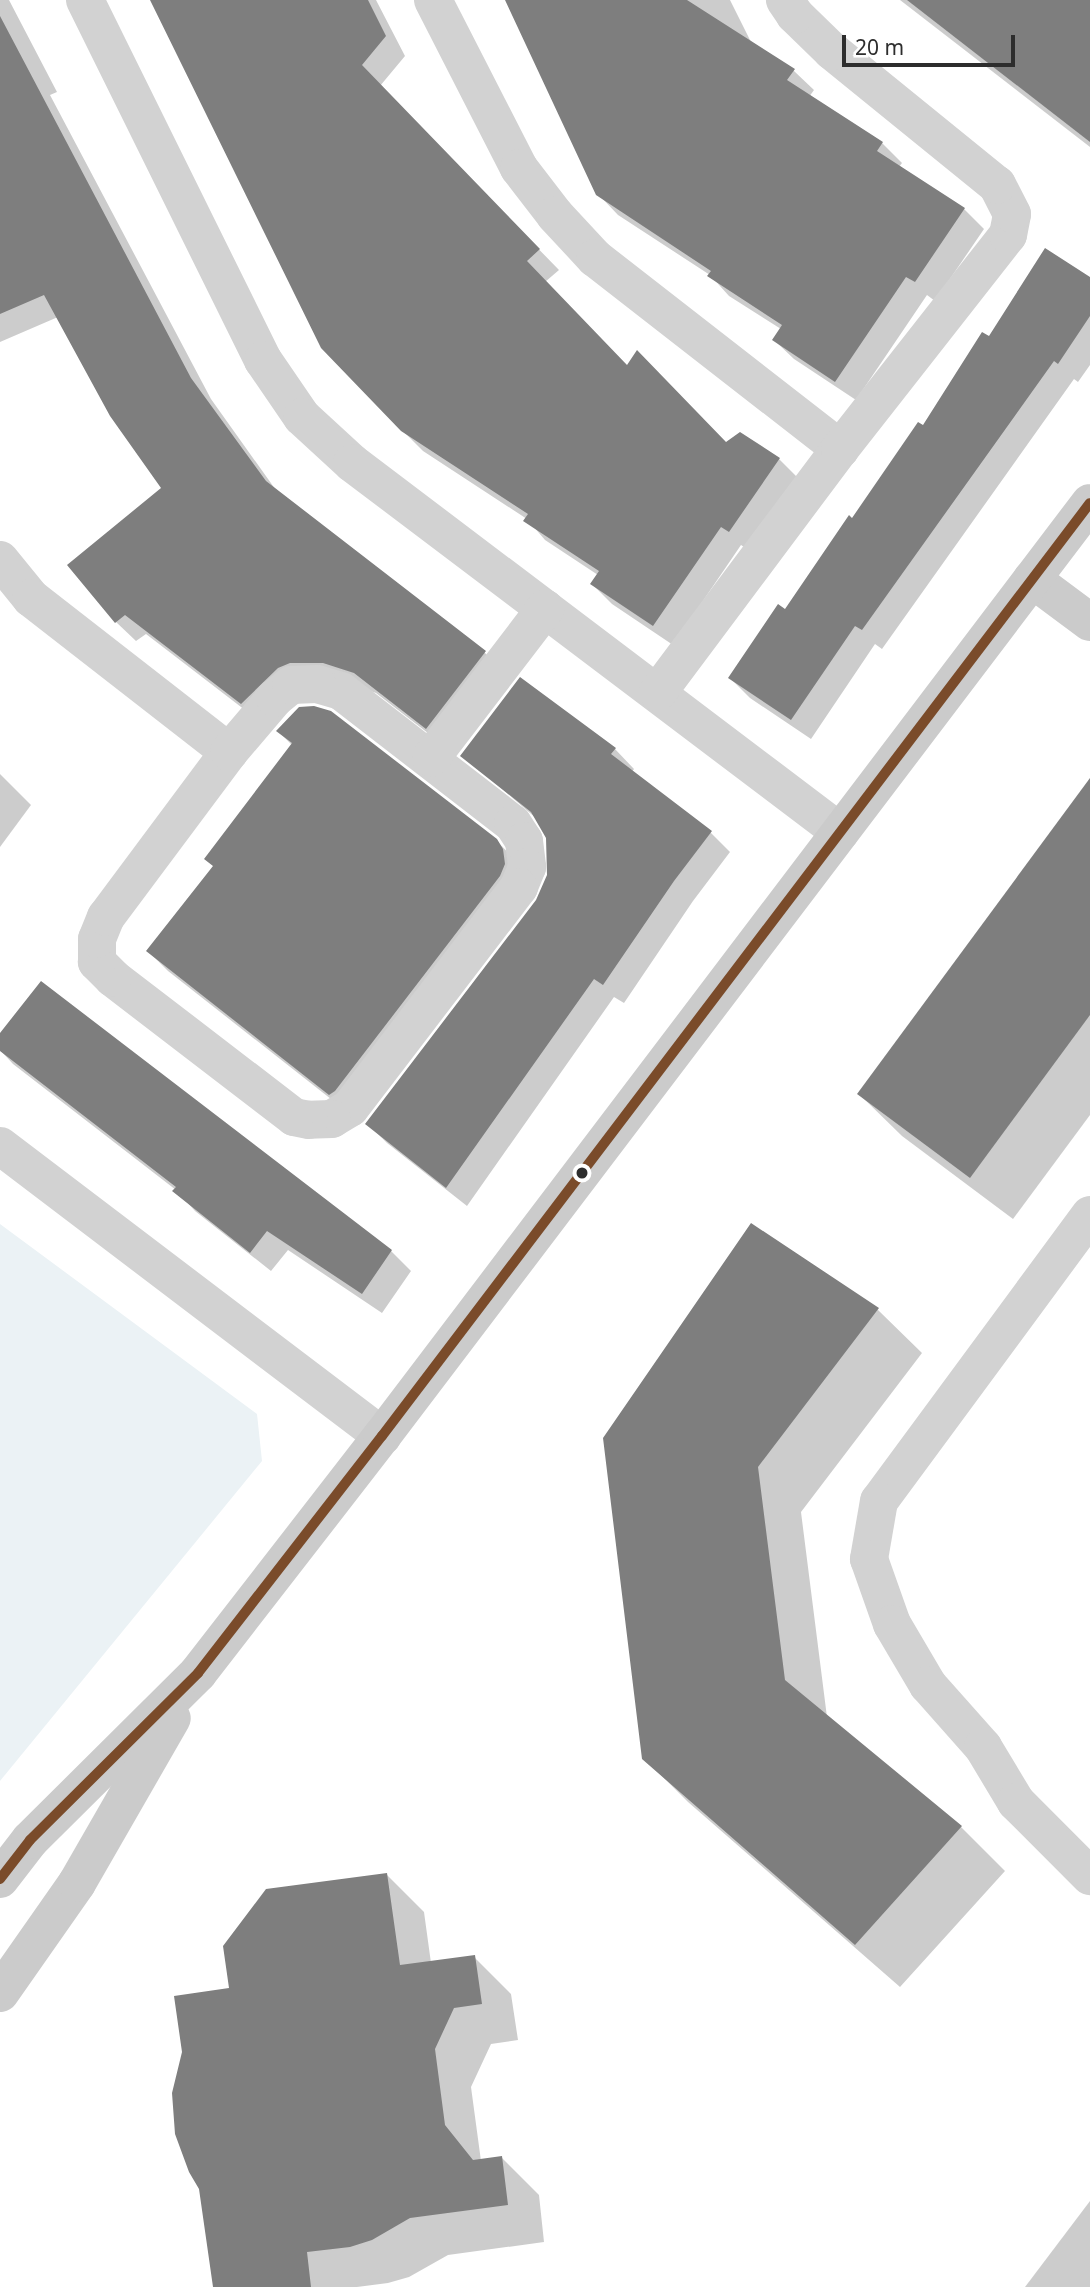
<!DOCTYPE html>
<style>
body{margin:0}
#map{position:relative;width:1090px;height:2287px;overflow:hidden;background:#fff;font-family:"Noto Sans",sans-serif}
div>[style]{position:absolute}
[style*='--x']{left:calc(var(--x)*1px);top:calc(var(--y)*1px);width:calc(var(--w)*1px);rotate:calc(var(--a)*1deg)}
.green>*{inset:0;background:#ebf2f5}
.shadow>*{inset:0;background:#0003}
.building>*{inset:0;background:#7e7e7e}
.street>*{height:38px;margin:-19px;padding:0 19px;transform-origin:19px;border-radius:19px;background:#d2d2d2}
.secondary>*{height:38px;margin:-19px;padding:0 19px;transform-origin:19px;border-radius:19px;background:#cbcbcb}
.bus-1>*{height:10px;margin:-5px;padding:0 5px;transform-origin:5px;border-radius:5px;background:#7a4b2a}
.dots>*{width:19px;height:19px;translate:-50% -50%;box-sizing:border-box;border:4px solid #fff;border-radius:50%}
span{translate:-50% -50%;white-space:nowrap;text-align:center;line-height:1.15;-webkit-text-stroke:7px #fff;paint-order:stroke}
.scale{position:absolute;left:842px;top:35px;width:173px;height:32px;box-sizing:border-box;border:4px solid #2d2d2d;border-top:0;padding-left:9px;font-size:21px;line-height:24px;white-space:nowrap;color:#2d2d2d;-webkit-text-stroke:5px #fff;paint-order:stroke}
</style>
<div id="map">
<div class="green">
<div style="clip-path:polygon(0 1224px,257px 1414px,262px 1461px,0 1781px)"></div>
</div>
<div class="shadow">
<div style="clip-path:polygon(0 0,9px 0,57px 92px,50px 95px,211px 399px,278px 493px,484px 652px,504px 672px,446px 747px,376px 693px,344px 682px,311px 682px,262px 723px,146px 634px,136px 641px,116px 622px,163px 489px,58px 317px,0 342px)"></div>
<div style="clip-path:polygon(151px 0,376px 0,405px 56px,380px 86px,559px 270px,545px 282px,627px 367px,726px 444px,779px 459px,799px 479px,750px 551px,741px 545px,673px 645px,612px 604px,592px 584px,598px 575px,545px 540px,527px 519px,423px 451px,402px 430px)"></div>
<div style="clip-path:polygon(506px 0,730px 0,752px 44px,794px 71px,814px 90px,809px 97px,882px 143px,902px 163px,899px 167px,964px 209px,984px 229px,935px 301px,927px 295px,856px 400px,794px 359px,774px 340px,781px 329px,729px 296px,710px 275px,618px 215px,598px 194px)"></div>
<div style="clip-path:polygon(900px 0,1090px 0,1090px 147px)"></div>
<div style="clip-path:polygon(1090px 279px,1090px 365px,1078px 382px,1074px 379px,882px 649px,875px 644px,811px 739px,750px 698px,730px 678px,786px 612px,990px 339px)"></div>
<div style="clip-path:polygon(278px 731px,496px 840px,516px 861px,350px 1114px,168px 971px,148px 951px,214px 867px,292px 745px)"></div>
<div style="clip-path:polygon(615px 749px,634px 769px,632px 772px,711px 833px,730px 852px,693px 901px,624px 1003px,614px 997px,467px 1206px,387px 1143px,367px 1123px,538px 901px,549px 875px,547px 837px,537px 819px,463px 755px)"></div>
<div style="clip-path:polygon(0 774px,31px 805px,0 847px)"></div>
<div style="clip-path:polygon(1090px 803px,1090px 1115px,1013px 1219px,902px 1136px,859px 1094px)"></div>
<div style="clip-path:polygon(0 1036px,391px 1251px,411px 1271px,382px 1313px,288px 1250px,271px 1271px,195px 1211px,176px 1190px,13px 1064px,0 1050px)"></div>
<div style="clip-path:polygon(752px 1225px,878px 1310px,922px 1353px,801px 1512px,827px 1717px,961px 1827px,1005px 1871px,900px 1987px,688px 1802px,644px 1758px)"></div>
<div style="clip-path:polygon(387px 1875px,424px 1912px,431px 1963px,474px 1957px,511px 1994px,518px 2040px,491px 2044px,471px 2087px,481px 2161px,502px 2158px,539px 2195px,544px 2242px,448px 2255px,409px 2277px,388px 2283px,357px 2287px,215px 2287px,231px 1989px)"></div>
<div style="clip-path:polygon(1090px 2201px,1090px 2287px,1025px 2287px)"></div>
</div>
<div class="building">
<div style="clip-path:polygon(150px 0,368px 0,386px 36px,362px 65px,540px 249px,527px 261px,627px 365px,637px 350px,726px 442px,740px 432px,780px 458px,729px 532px,721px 527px,653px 626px,590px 584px,599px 571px,523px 521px,528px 514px,401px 431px,321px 348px)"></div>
<div style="clip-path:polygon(505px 0,687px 0,795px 69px,787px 80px,883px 142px,877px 151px,965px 208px,915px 282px,906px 277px,835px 382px,772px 340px,782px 325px,707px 276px,711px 271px,596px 195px)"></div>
<div style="clip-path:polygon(907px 0,1090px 0,1090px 142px)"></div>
<div style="clip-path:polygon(0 16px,191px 378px,266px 481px,486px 651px,426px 729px,354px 673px,323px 663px,290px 663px,278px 668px,241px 704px,125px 615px,115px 623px,67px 565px,161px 488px,110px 416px,44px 295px,0 314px)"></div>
<div style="clip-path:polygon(1045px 248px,1090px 277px,1090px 316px,1058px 364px,1054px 361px,862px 630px,855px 626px,791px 720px,728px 678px,778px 604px,785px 609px,849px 515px,852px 518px,918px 422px,923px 425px,982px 332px,989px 336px)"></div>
<div style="clip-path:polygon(520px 677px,616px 748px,611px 754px,712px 831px,674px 881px,603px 985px,594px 979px,446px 1188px,365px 1124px,536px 900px,547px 875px,546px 838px,531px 812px,460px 756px)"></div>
<div style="clip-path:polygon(314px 706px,331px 711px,497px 839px,503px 849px,505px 864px,500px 876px,335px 1091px,329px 1095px,146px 951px,213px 866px,204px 859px,292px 743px,276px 731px,299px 707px)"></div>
<div style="clip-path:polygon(1090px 778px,1090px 1015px,970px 1178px,857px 1094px)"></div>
<div style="clip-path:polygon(41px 981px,392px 1250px,362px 1294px,267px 1231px,250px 1253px,172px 1191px,176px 1187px,0 1051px,0 1033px)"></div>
<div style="clip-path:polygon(751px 1223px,879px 1308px,758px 1467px,785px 1680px,962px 1826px,855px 1945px,642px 1759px,603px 1438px)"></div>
<div style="clip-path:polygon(387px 1873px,400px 1965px,475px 1955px,482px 2004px,454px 2008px,435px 2049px,445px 2125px,473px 2160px,502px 2156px,508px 2205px,410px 2218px,372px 2240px,350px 2247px,307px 2252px,311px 2287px,213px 2287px,199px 2189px,189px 2172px,175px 2134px,172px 2093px,182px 2052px,174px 1996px,229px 1988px,223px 1946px,266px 1889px)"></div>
</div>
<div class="street">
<div style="--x:85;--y:0;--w:402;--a:63.7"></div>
<div style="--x:263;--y:360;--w:69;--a:55.6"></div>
<div style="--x:302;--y:417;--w:68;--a:42.6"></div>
<div style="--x:352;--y:463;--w:612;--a:37.09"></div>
<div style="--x:433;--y:0;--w:189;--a:62.9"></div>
<div style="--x:519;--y:168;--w:59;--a:52.5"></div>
<div style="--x:555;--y:215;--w:59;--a:47.1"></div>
<div style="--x:595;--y:258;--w:311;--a:37.9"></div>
<div style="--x:0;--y:560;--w:49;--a:50.8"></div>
<div style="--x:31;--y:598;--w:251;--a:37.9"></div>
<div style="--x:317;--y:684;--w:25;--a:16"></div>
<div style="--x:341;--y:691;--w:217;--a:37.7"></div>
<div style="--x:513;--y:824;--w:20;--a:57"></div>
<div style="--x:524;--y:841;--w:26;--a:83"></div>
<div style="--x:527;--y:867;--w:22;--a:112"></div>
<div style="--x:519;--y:887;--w:278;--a:127.4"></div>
<div style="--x:350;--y:1108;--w:21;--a:149"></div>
<div style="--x:332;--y:1119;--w:23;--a:178"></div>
<div style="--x:309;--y:1120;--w:15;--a:-169"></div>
<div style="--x:294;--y:1117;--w:228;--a:-142.5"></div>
<div style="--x:113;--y:978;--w:23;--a:-135"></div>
<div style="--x:97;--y:962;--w:23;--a:-90"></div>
<div style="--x:97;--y:939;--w:24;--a:-68"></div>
<div style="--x:106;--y:917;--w:206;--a:-53.3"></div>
<div style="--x:229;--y:752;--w:71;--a:-49.6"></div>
<div style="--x:275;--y:698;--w:21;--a:-39"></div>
<div style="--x:291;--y:685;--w:26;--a:-2"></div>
<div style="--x:658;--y:692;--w:304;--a:-53.2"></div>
<div style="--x:840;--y:449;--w:272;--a:-51.9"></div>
<div style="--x:1008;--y:235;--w:21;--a:-79"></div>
<div style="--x:1012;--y:214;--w:33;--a:-117"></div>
<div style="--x:997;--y:185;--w:213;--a:-140.9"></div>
<div style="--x:832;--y:51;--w:52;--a:-135.8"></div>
<div style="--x:795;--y:15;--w:18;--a:-124"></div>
<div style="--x:431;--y:758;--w:188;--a:-52.6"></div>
<div style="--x:0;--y:1146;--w:480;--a:37.2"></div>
<div style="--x:1090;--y:1215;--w:355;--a:126.4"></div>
<div style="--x:879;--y:1501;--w:59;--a:99.8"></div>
<div style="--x:869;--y:1559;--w:69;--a:70.5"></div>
<div style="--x:892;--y:1624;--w:71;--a:59.5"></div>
<div style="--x:928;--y:1685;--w:83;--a:48.4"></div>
<div style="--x:983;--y:1747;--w:64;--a:59"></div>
<div style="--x:1016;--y:1802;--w:105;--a:45"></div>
</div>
<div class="secondary">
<div style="--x:1032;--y:579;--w:72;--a:36.6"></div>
<div style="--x:0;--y:1879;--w:49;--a:-52.4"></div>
<div style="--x:30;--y:1840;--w:237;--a:-44.8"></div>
<div style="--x:198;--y:1673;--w:300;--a:-52.2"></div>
<div style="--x:382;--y:1436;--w:1171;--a:-52.81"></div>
<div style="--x:0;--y:1993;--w:134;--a:-55"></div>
<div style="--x:77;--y:1883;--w:190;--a:-60.1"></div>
</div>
<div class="bus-1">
<div style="--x:0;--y:1879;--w:49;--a:-52.4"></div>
<div style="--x:30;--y:1840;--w:237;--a:-44.8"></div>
<div style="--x:198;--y:1673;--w:300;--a:-52.2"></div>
<div style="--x:382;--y:1436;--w:1171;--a:-52.81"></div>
</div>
<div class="dots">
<div style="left:582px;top:1173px;background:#2d2d2d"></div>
</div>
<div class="scale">20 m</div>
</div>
